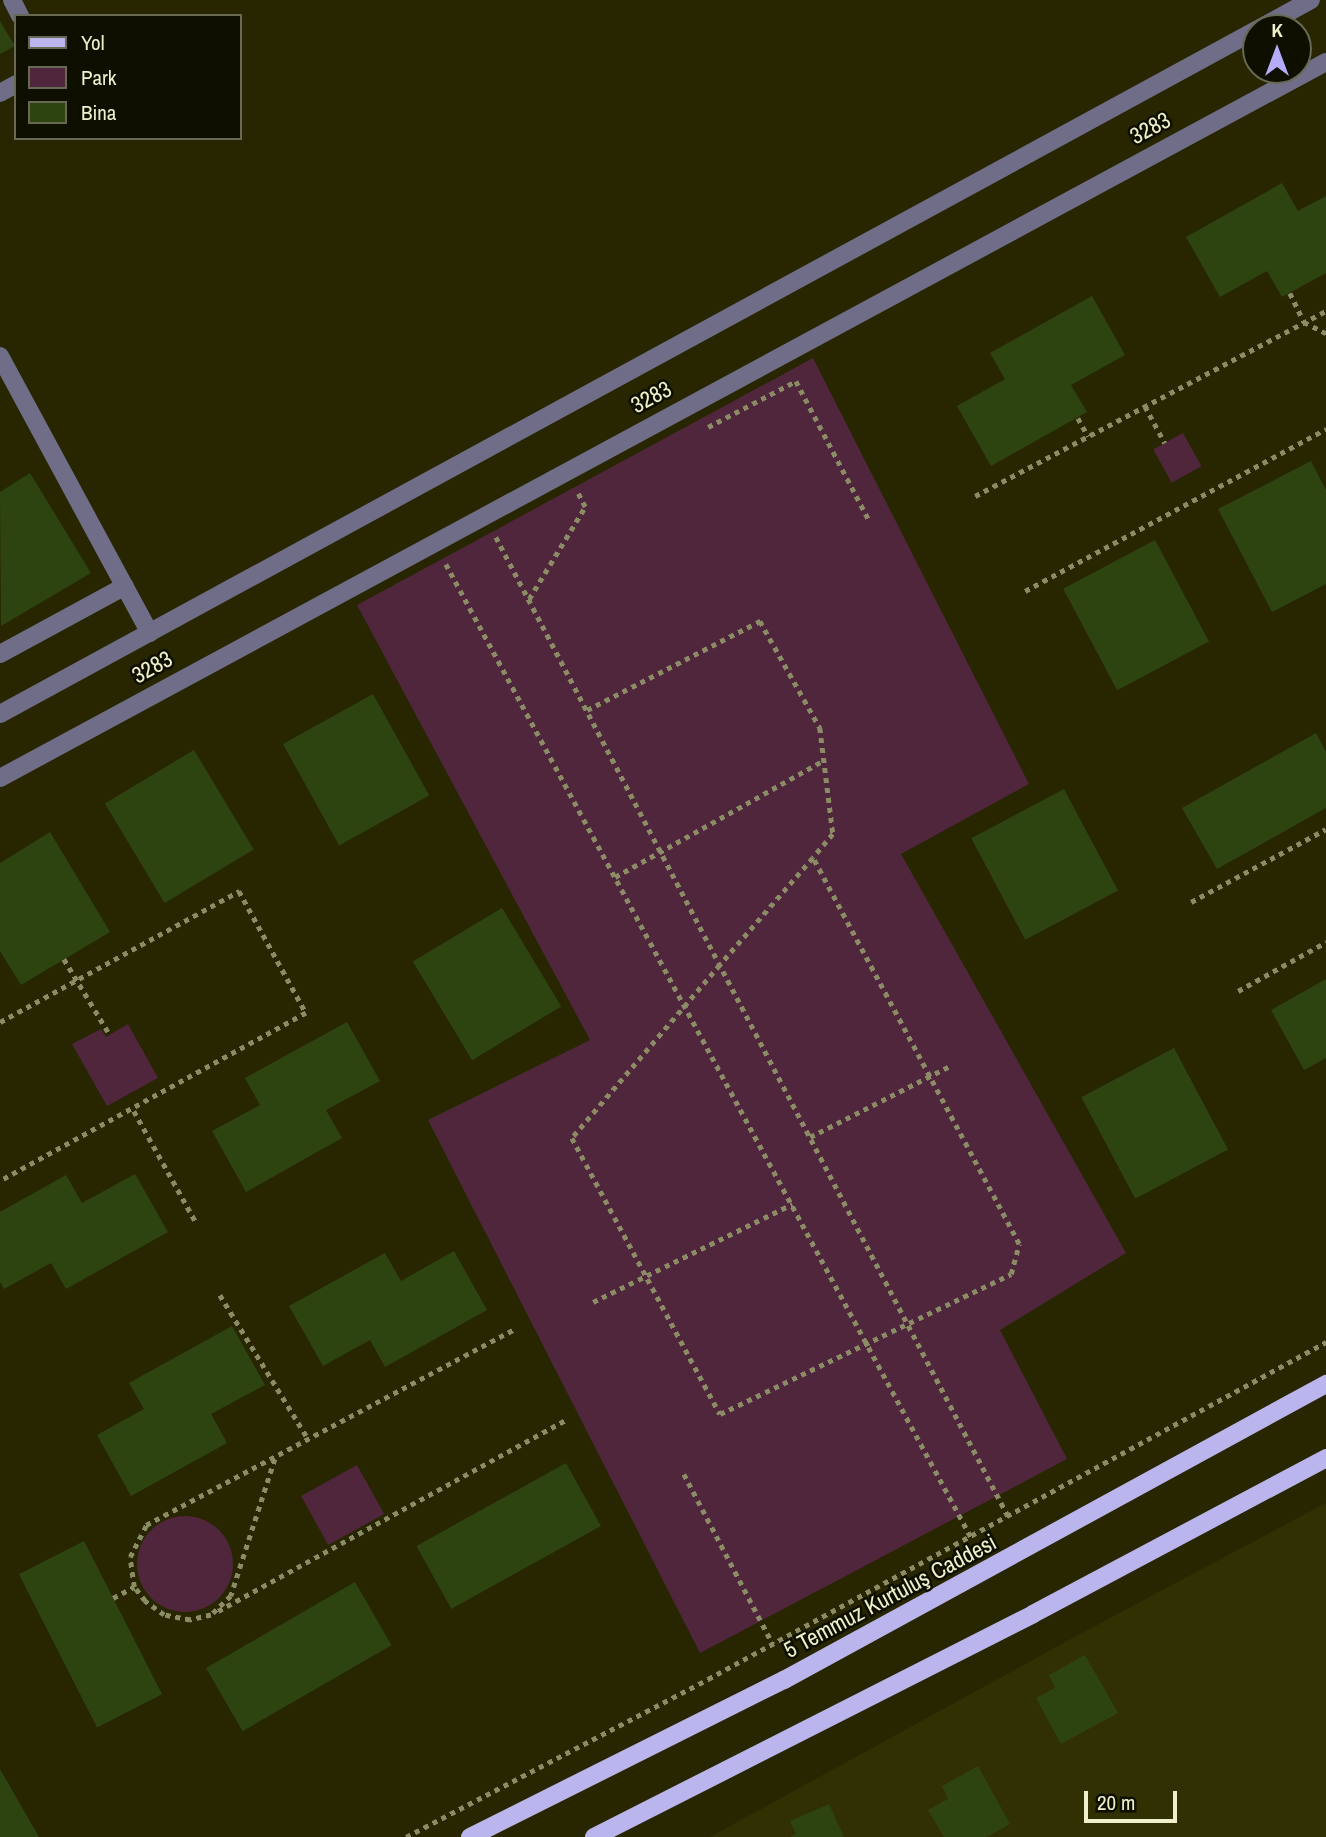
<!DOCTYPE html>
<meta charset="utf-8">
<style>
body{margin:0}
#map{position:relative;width:1326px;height:1837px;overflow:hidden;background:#272600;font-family:"Archivo Narrow",sans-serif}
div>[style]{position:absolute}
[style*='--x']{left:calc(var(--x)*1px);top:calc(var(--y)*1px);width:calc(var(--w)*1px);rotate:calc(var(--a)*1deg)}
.built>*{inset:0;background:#313003}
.green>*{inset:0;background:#4f263b;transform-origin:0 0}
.round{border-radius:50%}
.building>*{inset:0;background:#2e4410;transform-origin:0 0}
.path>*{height:4.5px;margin-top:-2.25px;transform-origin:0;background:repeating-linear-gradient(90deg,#8b8b66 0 5px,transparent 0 10px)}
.minor>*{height:18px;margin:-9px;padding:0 9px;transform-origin:9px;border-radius:9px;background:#6f6d88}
.major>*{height:18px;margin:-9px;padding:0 9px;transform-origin:9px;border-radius:9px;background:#bbb5ee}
span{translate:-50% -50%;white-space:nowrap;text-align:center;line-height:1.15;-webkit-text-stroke:5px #0f0f00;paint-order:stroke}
.street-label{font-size:23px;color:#eef0cc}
.legend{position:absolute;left:14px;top:14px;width:228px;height:126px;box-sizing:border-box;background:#0f0f00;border:2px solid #686952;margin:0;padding:9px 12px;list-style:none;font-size:21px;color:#eef0cc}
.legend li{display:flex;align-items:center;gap:14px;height:35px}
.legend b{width:35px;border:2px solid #686952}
.north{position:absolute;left:1242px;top:14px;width:70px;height:70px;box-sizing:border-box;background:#0f0f00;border:2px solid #686952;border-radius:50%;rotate:0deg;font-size:19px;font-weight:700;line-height:28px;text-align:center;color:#eef0cc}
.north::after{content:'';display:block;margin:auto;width:24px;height:32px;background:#b5acf8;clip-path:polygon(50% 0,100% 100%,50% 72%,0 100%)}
.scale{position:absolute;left:1084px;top:1791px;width:93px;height:32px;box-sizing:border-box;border:4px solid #eef0cc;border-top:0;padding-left:9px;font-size:21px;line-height:24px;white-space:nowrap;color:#eef0cc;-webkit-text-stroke:5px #0f0f00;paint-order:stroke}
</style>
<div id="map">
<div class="built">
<div style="clip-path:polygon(1326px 1503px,1326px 1837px,710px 1837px,1078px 1635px)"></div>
</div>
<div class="green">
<div style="clip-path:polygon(813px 358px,1029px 784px,901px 854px,1126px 1253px,1000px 1330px,1067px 1459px,700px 1653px,428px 1120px,590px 1040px,357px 605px)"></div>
<div style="left:1183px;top:433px;width:38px;height:34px;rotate:61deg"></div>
<div style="clip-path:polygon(128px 1024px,158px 1078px,107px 1106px,72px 1044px,101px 1029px,106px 1037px)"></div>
<div style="left:357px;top:1465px;width:56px;height:64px;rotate:61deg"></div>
<div class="round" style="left:137px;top:1516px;width:96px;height:96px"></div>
</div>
<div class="building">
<div style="clip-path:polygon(0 21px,15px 46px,0 54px)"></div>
<div style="clip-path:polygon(1282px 183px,1298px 211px,1326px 196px,1326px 273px,1282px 297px,1267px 271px,1220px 297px,1186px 237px)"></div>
<div style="clip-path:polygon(1092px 296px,1125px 355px,1071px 385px,1087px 412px,991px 466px,957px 406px,1005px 379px,990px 353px)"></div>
<div style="clip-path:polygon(1311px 461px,1326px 490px,1326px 584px,1272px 612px,1218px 509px)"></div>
<div style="clip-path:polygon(30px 473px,91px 573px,1px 626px,0 492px)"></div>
<div style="left:1155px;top:540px;width:115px;height:104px;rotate:62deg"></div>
<div style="left:373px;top:694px;width:116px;height:103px;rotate:61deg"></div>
<div style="clip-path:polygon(1316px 733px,1326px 752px,1326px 808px,1217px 869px,1182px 808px)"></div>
<div style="left:194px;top:750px;width:116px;height:104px;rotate:59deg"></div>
<div style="left:1064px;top:789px;width:115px;height:105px;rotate:62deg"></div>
<div style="clip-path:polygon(50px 832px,110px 932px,21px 985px,0 951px,0 863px)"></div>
<div style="left:502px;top:908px;width:115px;height:104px;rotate:59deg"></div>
<div style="clip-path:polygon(1326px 979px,1326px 1058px,1304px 1070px,1271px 1010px)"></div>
<div style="clip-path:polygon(347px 1022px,380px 1081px,326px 1110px,342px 1138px,246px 1192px,212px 1131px,260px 1105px,245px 1078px)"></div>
<div style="left:1174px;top:1048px;width:115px;height:105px;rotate:62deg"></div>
<div style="clip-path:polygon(135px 1174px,168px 1232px,66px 1289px,51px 1263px,4px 1289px,0 1282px,0 1212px,66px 1175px,82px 1203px)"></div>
<div style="clip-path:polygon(454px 1251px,487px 1310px,385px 1367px,370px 1340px,323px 1366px,289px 1306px,385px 1253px,401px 1281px)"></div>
<div style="clip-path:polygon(232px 1326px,265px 1385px,211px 1414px,227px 1443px,131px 1496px,97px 1435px,144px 1409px,129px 1383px)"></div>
<div style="left:566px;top:1463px;width:72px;height:171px;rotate:61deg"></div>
<div style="left:84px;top:1541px;width:172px;height:73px;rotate:63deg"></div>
<div style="left:355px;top:1582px;width:73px;height:172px;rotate:60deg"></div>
<div style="clip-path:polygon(1085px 1655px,1118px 1713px,1061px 1744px,1036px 1698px,1055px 1688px,1049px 1675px)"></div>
<div style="clip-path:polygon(978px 1766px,1010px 1824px,987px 1837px,944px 1837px,928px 1810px,948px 1799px,942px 1786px)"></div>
<div style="clip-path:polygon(0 1769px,39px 1837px,0 1837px)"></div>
<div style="clip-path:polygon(829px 1804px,844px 1837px,790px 1837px,796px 1834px,790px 1821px)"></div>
</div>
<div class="path">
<div style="--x:1290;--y:293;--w:32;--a:64"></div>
<div style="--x:1304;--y:322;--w:25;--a:27"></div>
<div style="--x:1145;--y:406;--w:42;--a:61.6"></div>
<div style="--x:1078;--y:418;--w:21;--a:61"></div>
<div style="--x:708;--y:427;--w:99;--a:-27.6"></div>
<div style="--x:796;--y:381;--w:159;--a:62.3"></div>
<div style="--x:975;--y:496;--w:397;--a:-27.8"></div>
<div style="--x:496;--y:537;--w:1105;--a:62.39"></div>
<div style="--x:446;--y:564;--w:1106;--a:61.65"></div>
<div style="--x:1025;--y:591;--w:342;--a:-28.3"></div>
<div style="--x:529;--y:599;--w:108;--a:-58.7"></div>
<div style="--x:585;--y:507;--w:16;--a:-117"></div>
<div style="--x:587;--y:710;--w:195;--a:-27.2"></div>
<div style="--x:760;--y:621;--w:123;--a:60.7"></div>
<div style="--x:820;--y:728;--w:107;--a:83"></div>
<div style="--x:833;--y:834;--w:31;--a:130"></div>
<div style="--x:813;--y:858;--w:142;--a:131"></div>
<div style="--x:720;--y:965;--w:228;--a:130.5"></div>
<div style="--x:572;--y:1138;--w:313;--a:61.8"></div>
<div style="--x:720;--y:1414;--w:323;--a:-25.7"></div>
<div style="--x:1011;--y:1274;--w:31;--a:-75"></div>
<div style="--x:1019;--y:1244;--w:438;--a:-118.1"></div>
<div style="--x:615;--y:877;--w:240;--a:-29.2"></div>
<div style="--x:1191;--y:902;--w:153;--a:-28.4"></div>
<div style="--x:64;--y:959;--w:89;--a:58.8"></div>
<div style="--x:1238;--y:991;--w:101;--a:-29.1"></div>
<div style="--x:0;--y:1022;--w:273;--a:-28.7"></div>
<div style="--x:239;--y:891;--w:139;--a:61.2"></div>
<div style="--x:306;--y:1013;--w:349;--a:151.2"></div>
<div style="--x:134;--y:1111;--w:129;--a:60.9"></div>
<div style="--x:810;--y:1137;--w:159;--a:-26.9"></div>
<div style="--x:220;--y:1295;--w:170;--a:58.5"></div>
<div style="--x:593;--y:1302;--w:222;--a:-26.2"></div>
<div style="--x:275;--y:1459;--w:144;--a:107.8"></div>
<div style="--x:231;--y:1596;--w:28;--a:136"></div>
<div style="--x:211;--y:1615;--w:22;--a:167"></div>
<div style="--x:190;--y:1620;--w:26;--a:-169"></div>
<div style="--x:164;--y:1615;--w:24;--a:-144"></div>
<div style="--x:145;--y:1601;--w:18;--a:-128"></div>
<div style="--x:134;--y:1587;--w:30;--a:-98"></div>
<div style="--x:130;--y:1557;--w:36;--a:-63"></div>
<div style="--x:146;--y:1525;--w:417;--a:-28"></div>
<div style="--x:684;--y:1474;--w:192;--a:62.4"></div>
<div style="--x:113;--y:1598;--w:24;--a:-28"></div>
<div style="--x:218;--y:1611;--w:396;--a:-28.8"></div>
<div style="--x:406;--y:1837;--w:341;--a:-27.6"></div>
<div style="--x:708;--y:1679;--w:704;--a:-28.6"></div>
</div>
<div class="minor">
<div style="--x:12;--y:0;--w:18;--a:63"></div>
<div style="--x:1260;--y:28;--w:58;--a:-28.8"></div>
<div style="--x:0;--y:93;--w:18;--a:-29"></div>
<div style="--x:0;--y:356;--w:315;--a:61.6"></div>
<div style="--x:0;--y:654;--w:142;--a:-28.5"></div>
<div style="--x:0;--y:714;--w:1430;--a:-28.57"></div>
<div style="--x:0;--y:778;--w:1507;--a:-28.37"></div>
</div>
<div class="major">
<div style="--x:470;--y:1837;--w:351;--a:-26.6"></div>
<div style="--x:784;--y:1680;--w:618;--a:-28.64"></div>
<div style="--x:594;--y:1837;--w:492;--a:-26.9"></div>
<div style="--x:1033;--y:1614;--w:332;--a:-28"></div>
</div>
<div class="street-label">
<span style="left:1150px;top:128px;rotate:-28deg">3283</span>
<span style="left:651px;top:397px;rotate:-28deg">3283</span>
<span style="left:152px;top:667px;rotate:-29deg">3283</span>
<span style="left:890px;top:1596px;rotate:-28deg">5 Temmuz Kurtuluş Caddesi</span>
</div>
<ul class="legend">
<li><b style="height:9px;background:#bbb5ee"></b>Yol</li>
<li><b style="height:19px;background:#4f263b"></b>Park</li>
<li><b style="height:19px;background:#2e4410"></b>Bina</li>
</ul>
<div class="north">K</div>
<div class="scale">20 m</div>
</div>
